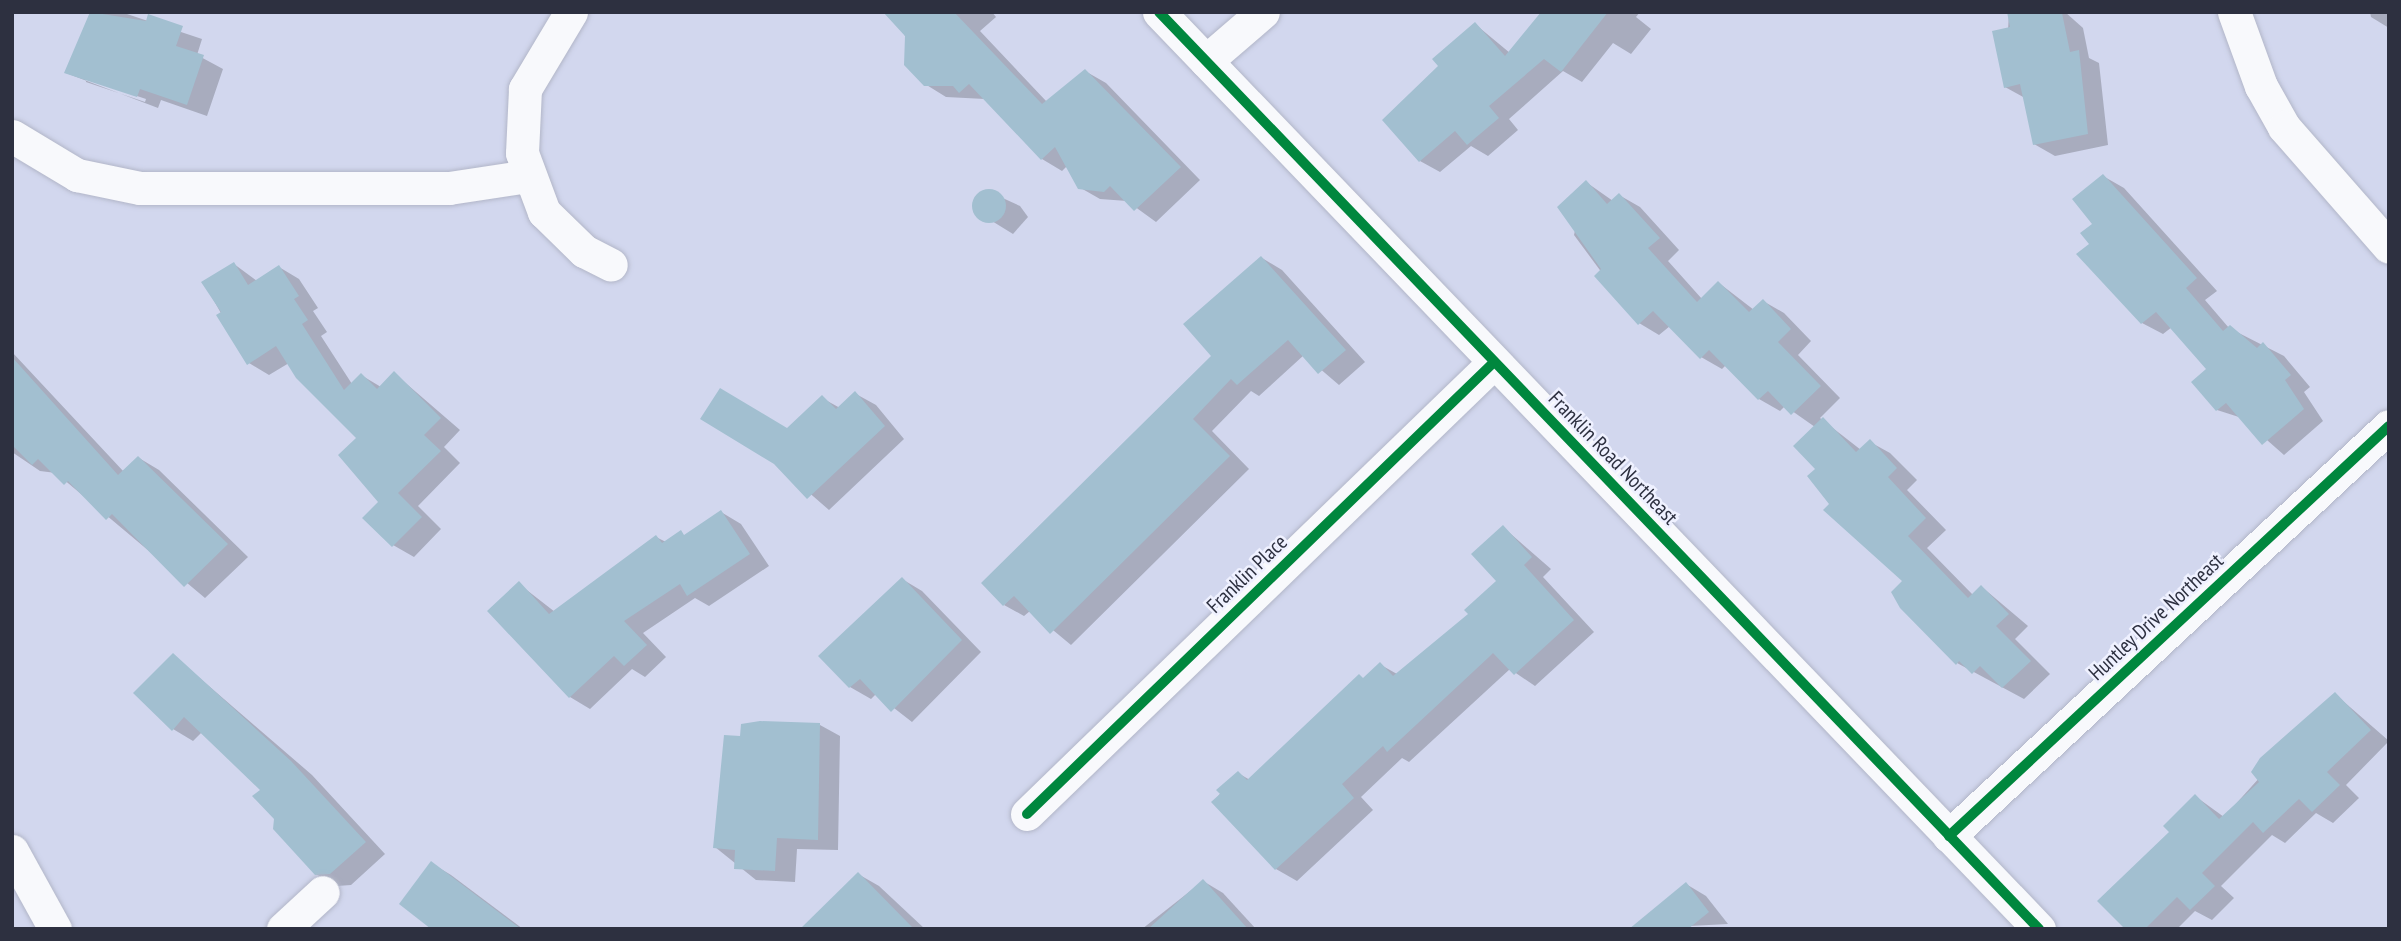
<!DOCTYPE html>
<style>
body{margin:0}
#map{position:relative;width:2401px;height:941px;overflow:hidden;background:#d2d7ee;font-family:"PT Sans Narrow",sans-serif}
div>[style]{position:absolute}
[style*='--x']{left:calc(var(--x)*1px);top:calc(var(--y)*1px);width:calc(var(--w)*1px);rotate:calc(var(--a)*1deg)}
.shadow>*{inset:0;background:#0003}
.building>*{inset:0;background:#a2bfd0}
.round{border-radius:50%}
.roads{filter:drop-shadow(0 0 2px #b2b6c8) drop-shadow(0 0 2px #b2b6c8)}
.minor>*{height:33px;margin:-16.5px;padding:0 16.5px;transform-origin:16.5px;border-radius:16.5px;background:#f8f9fc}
.cycleway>*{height:10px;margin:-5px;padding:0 5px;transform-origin:5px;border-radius:5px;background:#00873e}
span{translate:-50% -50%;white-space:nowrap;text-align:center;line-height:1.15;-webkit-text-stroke:5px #eff1ff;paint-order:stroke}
.street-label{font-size:21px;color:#2d3040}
.frame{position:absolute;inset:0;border:14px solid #2d3040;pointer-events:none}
</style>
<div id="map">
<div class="shadow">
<div style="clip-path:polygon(evenodd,92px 12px,121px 12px,202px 39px,197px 55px,223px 69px,207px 116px,161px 100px,158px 108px,66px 73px,92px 12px,86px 79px,146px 99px,145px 102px,86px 82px,86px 79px)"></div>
<div style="clip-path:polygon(895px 12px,992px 12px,996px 17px,980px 31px,1047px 102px,1085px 71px,1106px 83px,1200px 180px,1156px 222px,1127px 201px,1100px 199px,1079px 187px,1067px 166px,1062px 171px,1042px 159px,985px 99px,946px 97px,925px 84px)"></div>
<div style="clip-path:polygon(1542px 12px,1640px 12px,1636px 17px,1651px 29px,1631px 54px,1613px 43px,1582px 82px,1563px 71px,1509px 119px,1518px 130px,1488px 156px,1471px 146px,1440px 172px,1420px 161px,1441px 66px,1475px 24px,1510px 53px)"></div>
<div style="clip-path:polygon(2009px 12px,2065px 12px,2083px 28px,2089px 58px,2099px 63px,2108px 145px,2055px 156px,2034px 144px,2025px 98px,2005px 87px)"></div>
<div style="clip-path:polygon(2370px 12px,2389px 12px,2389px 28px,2371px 17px)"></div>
<div style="clip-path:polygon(2103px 176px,2124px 188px,2217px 291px,2205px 300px,2229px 328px,2284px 356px,2310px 387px,2304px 392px,2323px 421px,2284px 455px,2242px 418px,2217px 410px,2209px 369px,2172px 327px,2163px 334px,2142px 323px,2078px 254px,2091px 244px)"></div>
<div style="clip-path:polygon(1586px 182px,1613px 201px,1619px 195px,1640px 207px,1679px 250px,1668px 261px,1702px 299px,1719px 283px,1754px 310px,1763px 301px,1784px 313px,1811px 341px,1798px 355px,1840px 398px,1820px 418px,1861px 450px,1870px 442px,1890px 453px,1917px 480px,1907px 490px,1946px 530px,1927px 548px,1973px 595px,1982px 587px,2028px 626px,2015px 639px,2050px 674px,2024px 699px,1957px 663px,1904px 581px,1825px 510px,1831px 504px,1817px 469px,1815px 427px,1785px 406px,1780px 411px,1759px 399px,1726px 365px,1722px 369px,1701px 357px,1670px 326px,1659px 335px,1639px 323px,1574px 235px)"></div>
<div style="clip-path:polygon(985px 190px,1020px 206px,1028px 217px,1013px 234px,974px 210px)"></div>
<div style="clip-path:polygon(1262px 258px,1282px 270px,1365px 362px,1339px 385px,1304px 355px,1259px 396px,1251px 391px,1212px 431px,1249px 469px,1071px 645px,1030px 611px,1024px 616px,1004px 605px,1214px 356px)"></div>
<div style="clip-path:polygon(234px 264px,257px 281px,279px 267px,299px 279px,318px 308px,313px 311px,327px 332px,321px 336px,352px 384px,361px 375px,381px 387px,394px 373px,460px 430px,444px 447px,460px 463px,418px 506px,441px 529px,414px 557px,393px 545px,358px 438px,289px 363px,269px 375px,249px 363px,204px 283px)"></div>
<div style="clip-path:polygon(12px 352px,124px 472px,139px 458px,159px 470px,248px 557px,205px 598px,56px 473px,40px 471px,12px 452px)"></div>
<div style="clip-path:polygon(856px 394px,876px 405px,904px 439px,829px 510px,775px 463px,788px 430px,822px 398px,840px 408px)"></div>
<div style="clip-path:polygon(721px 512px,741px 524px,769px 566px,709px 606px,695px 598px,643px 633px,666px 657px,645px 677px,632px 669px,590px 709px,570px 697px,519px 584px,555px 612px,656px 537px,666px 542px,687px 535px)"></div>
<div style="clip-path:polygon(1503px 527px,1551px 569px,1543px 577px,1594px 632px,1535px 686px,1510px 669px,1409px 762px,1402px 758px,1361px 797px,1373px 810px,1297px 881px,1276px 869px,1213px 802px,1238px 773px,1250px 780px,1381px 665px,1397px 674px,1471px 614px,1498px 581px)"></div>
<div style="clip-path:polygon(902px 579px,922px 591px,981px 652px,912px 722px,876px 694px,871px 699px,850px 687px,820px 656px)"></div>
<div style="clip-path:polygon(173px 655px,312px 775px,385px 854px,351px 885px,337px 886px,316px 874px,262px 790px,202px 732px,193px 741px,173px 729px)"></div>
<div style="clip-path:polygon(2335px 694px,2389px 741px,2346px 785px,2359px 798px,2333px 823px,2316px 813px,2285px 843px,2272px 835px,2221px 886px,2234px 898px,2212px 920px,2195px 911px,2177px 929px,2127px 929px,2171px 832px,2195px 796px,2224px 817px)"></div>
<div style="clip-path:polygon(820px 725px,840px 736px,838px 850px,797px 849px,795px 882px,756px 880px,715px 847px)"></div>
<div style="clip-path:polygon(431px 863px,451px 875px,523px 929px,434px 929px)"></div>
<div style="clip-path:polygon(858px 874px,879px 886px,925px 929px,803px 929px)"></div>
<div style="clip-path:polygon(1203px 881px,1223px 893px,1256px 929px,1142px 929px)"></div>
<div style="clip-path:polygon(1686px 884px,1706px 896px,1728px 924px,1632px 929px)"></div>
</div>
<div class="building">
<div style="clip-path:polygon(90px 12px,146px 21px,148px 14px,183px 26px,176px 46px,204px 55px,187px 105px,140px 89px,137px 97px,64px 73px)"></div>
<div style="clip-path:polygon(883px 12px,954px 12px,1042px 104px,1085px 69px,1181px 167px,1134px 211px,1110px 186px,1104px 192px,1078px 189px,1055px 147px,1041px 160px,969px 84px,959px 93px,953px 86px,924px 86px,904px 65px,905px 36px)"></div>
<div style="clip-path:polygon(1541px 12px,1608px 12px,1561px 72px,1544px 59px,1489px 106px,1499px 118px,1467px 145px,1455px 131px,1419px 162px,1382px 120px,1438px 66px,1432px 59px,1475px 22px,1505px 56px)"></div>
<div style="clip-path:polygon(2007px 12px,2062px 13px,2070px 52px,2079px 50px,2088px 134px,2033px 145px,2020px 84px,2004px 88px,1992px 31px,2010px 27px)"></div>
<div style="clip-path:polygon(2103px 174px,2197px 278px,2186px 288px,2223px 331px,2230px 325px,2257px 348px,2263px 342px,2291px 375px,2285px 380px,2304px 409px,2262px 445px,2226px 403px,2216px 411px,2191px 382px,2206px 369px,2156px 312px,2141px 324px,2076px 254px,2089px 244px,2080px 233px,2092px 224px,2072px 199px)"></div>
<div style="clip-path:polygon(1586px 180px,1607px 204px,1619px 193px,1660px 238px,1648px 248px,1697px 302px,1718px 281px,1749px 312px,1763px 299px,1791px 329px,1778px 342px,1821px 386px,1791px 415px,1768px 391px,1758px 400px,1709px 350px,1700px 359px,1653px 311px,1638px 325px,1594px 276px,1601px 269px,1557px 207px)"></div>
<div class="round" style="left:972px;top:189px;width:34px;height:34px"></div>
<div style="clip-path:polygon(1261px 256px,1346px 350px,1318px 374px,1288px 340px,1237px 385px,1231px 379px,1193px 419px,1230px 456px,1050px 634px,1014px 596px,1003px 606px,981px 583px,1211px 356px,1183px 324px)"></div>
<div style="clip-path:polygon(234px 262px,248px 285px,279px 265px,299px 296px,294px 299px,308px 320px,302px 324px,344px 390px,361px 373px,377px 389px,394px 371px,441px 418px,424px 435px,441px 451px,398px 493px,422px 517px,392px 547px,362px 518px,378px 502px,338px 455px,356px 438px,296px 378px,276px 346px,247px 365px,216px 315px,221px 312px,201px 282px)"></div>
<div style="clip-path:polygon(12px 357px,118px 475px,138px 456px,228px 544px,184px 587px,112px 514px,106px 520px,68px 481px,64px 485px,38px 459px,32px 465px,12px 445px)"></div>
<div style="clip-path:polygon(720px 388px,787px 428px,822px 395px,836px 409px,855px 391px,885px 426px,807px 499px,774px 464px,700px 419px)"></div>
<div style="clip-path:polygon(1823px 417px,1856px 452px,1870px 439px,1897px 468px,1888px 477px,1926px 518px,1908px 536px,1968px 598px,1981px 585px,2009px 614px,1996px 626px,2031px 661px,2002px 688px,1980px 666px,1972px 674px,1959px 661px,1956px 665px,1900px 608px,1891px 592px,1902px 581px,1823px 510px,1829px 504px,1807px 476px,1815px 469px,1793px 446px)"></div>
<div style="clip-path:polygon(721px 510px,750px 554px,687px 596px,680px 584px,624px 621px,647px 645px,624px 666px,614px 656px,569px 698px,487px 611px,519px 581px,549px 614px,656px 535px,662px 543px,681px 530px,684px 535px)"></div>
<div style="clip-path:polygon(1503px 525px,1532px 557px,1524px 565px,1574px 620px,1514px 675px,1493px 653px,1489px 657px,1387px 752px,1383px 746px,1342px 784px,1354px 798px,1275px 870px,1211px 802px,1220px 794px,1216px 790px,1238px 771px,1247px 780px,1359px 674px,1363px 678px,1380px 662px,1393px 676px,1468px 614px,1464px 610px,1496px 581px,1471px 554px)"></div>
<div style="clip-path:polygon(902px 577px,962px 640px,891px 712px,860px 679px,849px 688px,818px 656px)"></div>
<div style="clip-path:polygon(173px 653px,291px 761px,366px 842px,330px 874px,315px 875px,273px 829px,274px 819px,252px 796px,260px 790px,184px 717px,172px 731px,133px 693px)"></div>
<div style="clip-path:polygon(2335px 692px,2371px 730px,2327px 772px,2340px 785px,2312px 812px,2299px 799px,2263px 833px,2253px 822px,2202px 873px,2215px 886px,2190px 910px,2177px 897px,2145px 929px,2125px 929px,2097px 901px,2169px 832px,2163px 826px,2195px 794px,2219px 819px,2259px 782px,2251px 772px,2260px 758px)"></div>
<div style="clip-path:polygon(760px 721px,820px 723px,818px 840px,777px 838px,775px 871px,734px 869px,735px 850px,713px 848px,724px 735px,740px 736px,741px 724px)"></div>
<div style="clip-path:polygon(431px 861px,521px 929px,431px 929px,399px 904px)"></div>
<div style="clip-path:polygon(858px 872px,914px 929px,800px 929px)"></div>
<div style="clip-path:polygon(1203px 879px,1248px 929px,1148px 929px)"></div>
<div style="clip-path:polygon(1686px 882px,1709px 912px,1688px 929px,1629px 929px)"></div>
</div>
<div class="roads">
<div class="minor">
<div style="--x:571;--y:12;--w:90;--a:120.9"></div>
<div style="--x:525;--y:89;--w:64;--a:92.7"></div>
<div style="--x:522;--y:153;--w:63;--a:69.6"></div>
<div style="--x:544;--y:212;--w:56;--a:44.3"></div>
<div style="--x:584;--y:251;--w:30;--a:27"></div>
<div style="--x:1159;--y:12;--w:1271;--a:46.18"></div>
<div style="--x:2234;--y:12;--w:79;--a:70"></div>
<div style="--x:2261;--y:86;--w:47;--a:60.7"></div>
<div style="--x:2284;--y:127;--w:159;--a:48.8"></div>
<div style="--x:1206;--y:61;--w:75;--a:-40.7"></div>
<div style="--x:12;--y:136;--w:76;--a:31"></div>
<div style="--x:77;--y:175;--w:64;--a:11.7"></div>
<div style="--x:140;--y:188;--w:309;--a:0"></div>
<div style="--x:449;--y:188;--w:80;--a:-8.6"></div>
<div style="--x:1027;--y:814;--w:650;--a:-44.06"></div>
<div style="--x:1949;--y:836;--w:601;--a:-42.98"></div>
<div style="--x:12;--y:851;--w:89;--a:61.1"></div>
<div style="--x:283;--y:929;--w:54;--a:-42.8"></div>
</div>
</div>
<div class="cycleway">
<div style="--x:1159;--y:12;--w:1271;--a:46.18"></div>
<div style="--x:1027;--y:814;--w:650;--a:-44.06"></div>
<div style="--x:1949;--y:836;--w:601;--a:-42.98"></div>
</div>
<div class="street-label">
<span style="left:1613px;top:458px;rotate:46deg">Franklin Road Northeast</span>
<span style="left:1247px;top:574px;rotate:-44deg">Franklin Place</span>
<span style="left:2156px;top:617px;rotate:-43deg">Huntley Drive Northeast</span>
</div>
<div class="frame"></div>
</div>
